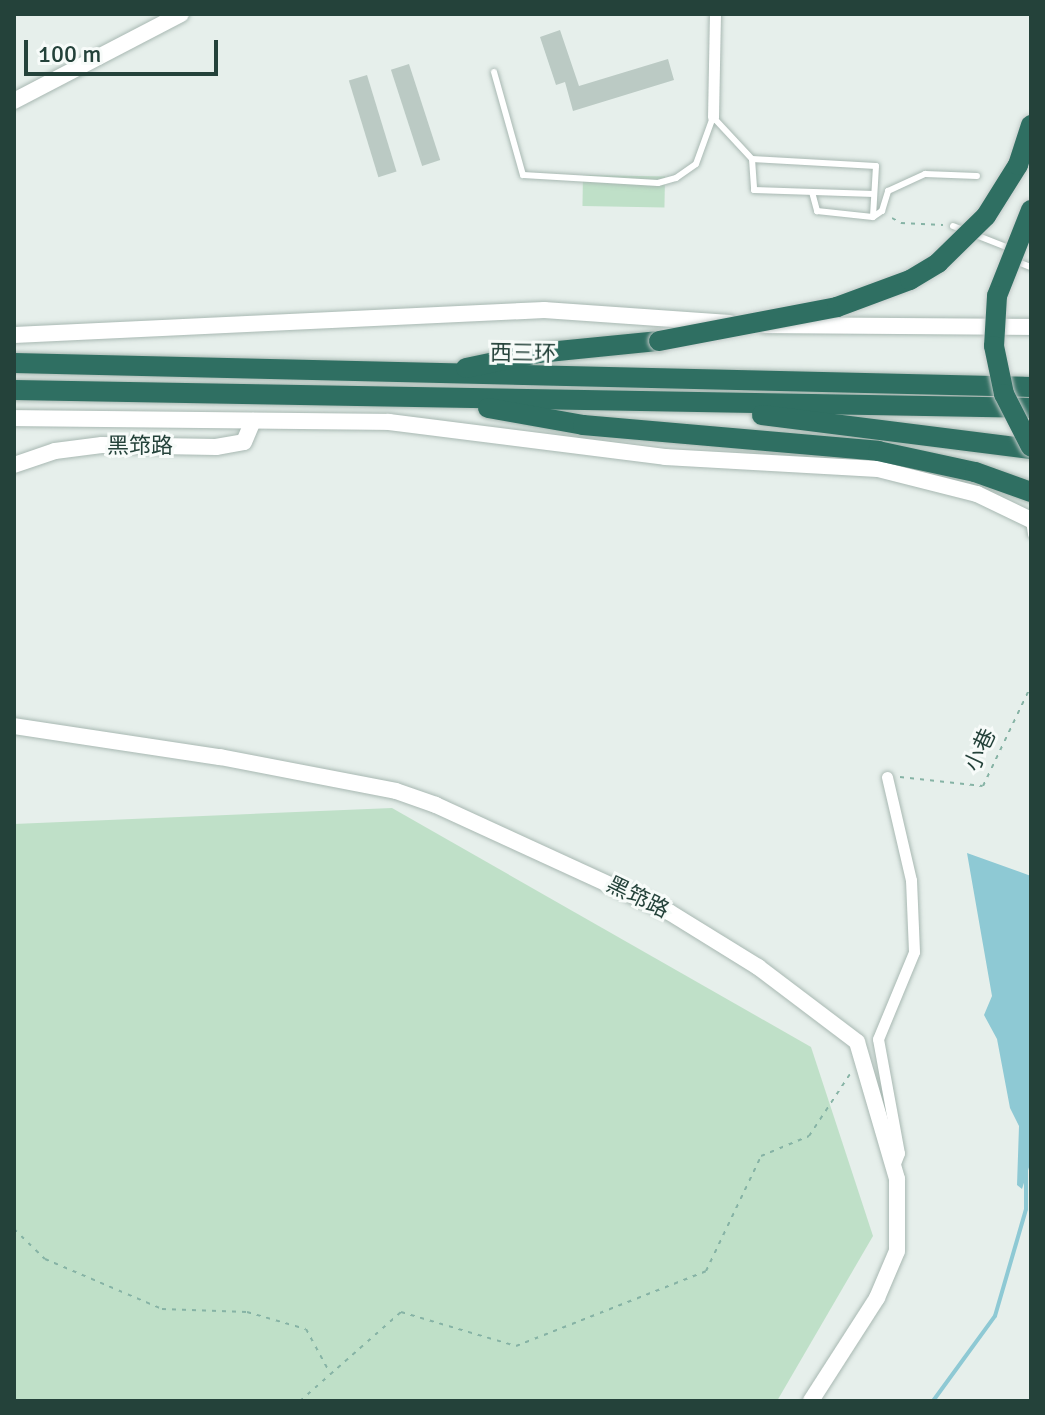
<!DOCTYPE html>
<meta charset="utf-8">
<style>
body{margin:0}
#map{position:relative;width:1045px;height:1415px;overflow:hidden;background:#e6efeb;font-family:Signika,"Noto Sans SC",sans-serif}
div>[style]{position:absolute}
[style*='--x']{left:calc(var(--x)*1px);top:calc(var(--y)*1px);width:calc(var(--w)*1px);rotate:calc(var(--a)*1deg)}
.green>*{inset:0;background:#bfe0c8;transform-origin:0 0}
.water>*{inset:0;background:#8ec9d4}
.stream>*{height:4px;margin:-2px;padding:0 2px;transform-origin:2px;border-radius:2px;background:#8ec9d4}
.building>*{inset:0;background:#bbcac4;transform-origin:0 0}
.path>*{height:2px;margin-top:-1px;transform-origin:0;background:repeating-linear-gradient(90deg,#86b3a5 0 4px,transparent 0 10px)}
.roads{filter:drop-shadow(0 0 2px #a8b8b2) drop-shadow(0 0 2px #a8b8b2)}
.lane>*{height:6px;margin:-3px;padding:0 3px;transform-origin:3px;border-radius:3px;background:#fff}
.street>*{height:11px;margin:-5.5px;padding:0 5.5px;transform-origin:5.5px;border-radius:5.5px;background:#fff}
.secondary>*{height:16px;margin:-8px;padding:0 8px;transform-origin:8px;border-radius:8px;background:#fff}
.highway>*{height:20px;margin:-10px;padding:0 10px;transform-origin:10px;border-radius:10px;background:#2f6f62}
.bridges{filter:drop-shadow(0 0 2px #c2cac8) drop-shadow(0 0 2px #c2cac8)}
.highway-bridge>*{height:20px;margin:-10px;padding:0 10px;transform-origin:10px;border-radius:10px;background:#2f6f62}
span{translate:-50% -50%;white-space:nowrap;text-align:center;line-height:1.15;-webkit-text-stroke:6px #f7fbf9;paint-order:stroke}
.street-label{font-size:22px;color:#24423a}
.frame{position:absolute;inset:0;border:16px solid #24423a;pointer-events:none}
.scale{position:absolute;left:24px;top:40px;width:194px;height:36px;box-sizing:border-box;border:4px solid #24423a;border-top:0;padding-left:10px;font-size:24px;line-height:28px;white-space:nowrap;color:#24423a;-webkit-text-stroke:6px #f7fbf9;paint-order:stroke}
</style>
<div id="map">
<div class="green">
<div style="left:583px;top:175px;width:82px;height:31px;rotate:1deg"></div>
<div style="clip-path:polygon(392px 808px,811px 1047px,873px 1236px,777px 1401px,14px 1401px,14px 824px)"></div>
</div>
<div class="water">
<div style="clip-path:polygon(967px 853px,1031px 876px,1031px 1161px,1022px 1189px,1017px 1185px,1019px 1126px,1010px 1108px,997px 1039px,984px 1015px,992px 996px)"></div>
</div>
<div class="stream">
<div style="--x:933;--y:1401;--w:105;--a:-53.9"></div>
<div style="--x:995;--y:1316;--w:111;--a:-73.8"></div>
<div style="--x:1026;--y:1209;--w:45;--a:-90"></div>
</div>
<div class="building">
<div style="clip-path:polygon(560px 30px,579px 86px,668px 59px,674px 80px,573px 111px,565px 82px,556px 85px,540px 37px)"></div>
<div style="left:409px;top:64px;width:101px;height:19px;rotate:72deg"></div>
<div style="left:367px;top:75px;width:101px;height:19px;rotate:73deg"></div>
</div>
<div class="path">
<div style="--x:892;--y:218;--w:10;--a:29"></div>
<div style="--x:901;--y:223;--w:42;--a:2.7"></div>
<div style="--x:900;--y:777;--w:83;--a:6.2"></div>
<div style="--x:983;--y:786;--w:111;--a:-64.4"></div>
<div style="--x:14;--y:1229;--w:43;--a:44.1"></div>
<div style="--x:45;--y:1259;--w:127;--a:23.1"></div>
<div style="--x:162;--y:1309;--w:85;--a:2"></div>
<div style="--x:247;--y:1312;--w:61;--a:16.1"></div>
<div style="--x:306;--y:1329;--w:50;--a:61.4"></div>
<div style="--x:300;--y:1401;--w:135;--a:-41.4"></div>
<div style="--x:401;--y:1312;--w:120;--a:16.5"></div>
<div style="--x:516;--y:1346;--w:204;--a:-21.5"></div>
<div style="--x:706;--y:1271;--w:127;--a:-64.4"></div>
<div style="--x:761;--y:1156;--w:52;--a:-22.6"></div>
<div style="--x:809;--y:1136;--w:74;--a:-56.5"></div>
</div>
<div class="roads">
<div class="lane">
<div style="--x:494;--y:72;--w:107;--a:74.3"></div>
<div style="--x:523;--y:175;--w:135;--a:3.4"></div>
<div style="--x:658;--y:183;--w:19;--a:-16"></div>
<div style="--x:676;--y:178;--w:24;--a:-35"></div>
<div style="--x:696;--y:164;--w:50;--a:-70.1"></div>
<div style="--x:713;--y:117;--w:57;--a:47.1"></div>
<div style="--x:752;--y:159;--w:124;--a:3.2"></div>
<div style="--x:876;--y:166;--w:51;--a:93.4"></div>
<div style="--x:752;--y:159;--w:31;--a:86"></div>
<div style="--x:754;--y:190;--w:120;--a:1.9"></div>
<div style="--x:812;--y:192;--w:20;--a:75"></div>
<div style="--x:817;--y:211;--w:56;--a:6.1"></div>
<div style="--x:873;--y:217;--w:11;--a:-34"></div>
<div style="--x:882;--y:211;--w:21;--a:-73"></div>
<div style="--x:888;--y:191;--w:41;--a:-24.7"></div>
<div style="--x:925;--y:174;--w:52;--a:2.2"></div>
<div style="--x:953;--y:226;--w:62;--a:21.6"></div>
<div style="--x:1015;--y:261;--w:17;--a:21"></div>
<div style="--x:1029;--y:520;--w:15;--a:82"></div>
</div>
<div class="street">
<div style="--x:713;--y:117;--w:103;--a:-88.9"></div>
<div style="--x:887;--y:777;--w:106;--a:76.9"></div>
<div style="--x:911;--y:880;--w:72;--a:87.6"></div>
<div style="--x:914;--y:952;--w:94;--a:112.5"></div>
<div style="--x:878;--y:1039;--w:116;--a:79.6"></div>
<div style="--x:899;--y:1153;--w:14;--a:111"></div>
</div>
<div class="secondary">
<div style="--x:14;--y:101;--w:188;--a:-27.5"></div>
<div style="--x:765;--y:325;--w:266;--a:0.4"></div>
<div style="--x:14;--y:335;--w:531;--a:-2.7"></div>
<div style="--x:544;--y:310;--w:186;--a:4"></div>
<div style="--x:14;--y:418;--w:375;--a:0.6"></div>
<div style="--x:389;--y:422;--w:278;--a:7.2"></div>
<div style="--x:665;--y:457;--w:213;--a:3.2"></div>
<div style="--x:878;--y:469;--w:102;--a:14.2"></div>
<div style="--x:977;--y:494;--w:60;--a:25.7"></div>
<div style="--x:14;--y:465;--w:43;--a:-18.9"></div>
<div style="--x:55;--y:451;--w:47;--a:-7.3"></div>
<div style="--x:102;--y:445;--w:114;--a:1"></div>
<div style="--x:216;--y:447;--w:28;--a:-10"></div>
<div style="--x:244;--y:442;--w:23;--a:-67"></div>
<div style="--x:14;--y:726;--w:208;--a:8.6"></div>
<div style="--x:220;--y:757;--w:179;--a:10.9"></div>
<div style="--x:396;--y:791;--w:42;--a:19.3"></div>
<div style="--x:436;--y:805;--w:256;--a:24.7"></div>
<div style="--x:669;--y:912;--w:105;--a:31.7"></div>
<div style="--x:758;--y:967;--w:124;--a:37.1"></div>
<div style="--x:857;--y:1042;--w:143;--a:73.7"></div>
<div style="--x:897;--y:1179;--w:72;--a:90"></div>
<div style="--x:897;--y:1251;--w:51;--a:113.1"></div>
<div style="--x:877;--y:1298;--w:122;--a:122.7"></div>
</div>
<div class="highway">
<div style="--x:14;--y:363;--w:1017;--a:1.35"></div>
<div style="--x:466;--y:368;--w:74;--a:-11.8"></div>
<div style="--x:538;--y:353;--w:122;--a:-5.7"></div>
<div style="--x:14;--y:390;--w:1017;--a:1.01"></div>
<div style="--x:488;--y:408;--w:97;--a:10.1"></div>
<div style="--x:583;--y:425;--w:296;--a:5"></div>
<div style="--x:878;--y:451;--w:99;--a:12.2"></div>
<div style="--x:975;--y:472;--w:59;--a:19.7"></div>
<div style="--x:762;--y:415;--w:271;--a:7.2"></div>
</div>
</div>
<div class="bridges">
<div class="highway-bridge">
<div style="--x:1031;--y:210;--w:92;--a:111.6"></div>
<div style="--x:997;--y:296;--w:50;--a:93.4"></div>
<div style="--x:994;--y:346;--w:49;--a:78.2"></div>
<div style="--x:1004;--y:394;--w:59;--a:63"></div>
<div style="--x:659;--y:341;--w:181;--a:-10.8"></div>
<div style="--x:837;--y:307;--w:78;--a:-20.3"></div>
<div style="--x:910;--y:280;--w:33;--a:-31"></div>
<div style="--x:938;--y:263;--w:67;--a:-44.4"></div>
<div style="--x:986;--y:216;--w:60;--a:-57.9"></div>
<div style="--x:1018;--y:165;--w:42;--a:-72"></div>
</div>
</div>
<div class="street-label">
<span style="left:523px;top:353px;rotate:1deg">西三环</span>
<span style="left:140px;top:446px">黑筇路</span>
<span style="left:980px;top:750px;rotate:-65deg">小巷</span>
<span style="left:638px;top:897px;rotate:26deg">黑筇路</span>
</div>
<div class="frame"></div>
<div class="scale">100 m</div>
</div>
